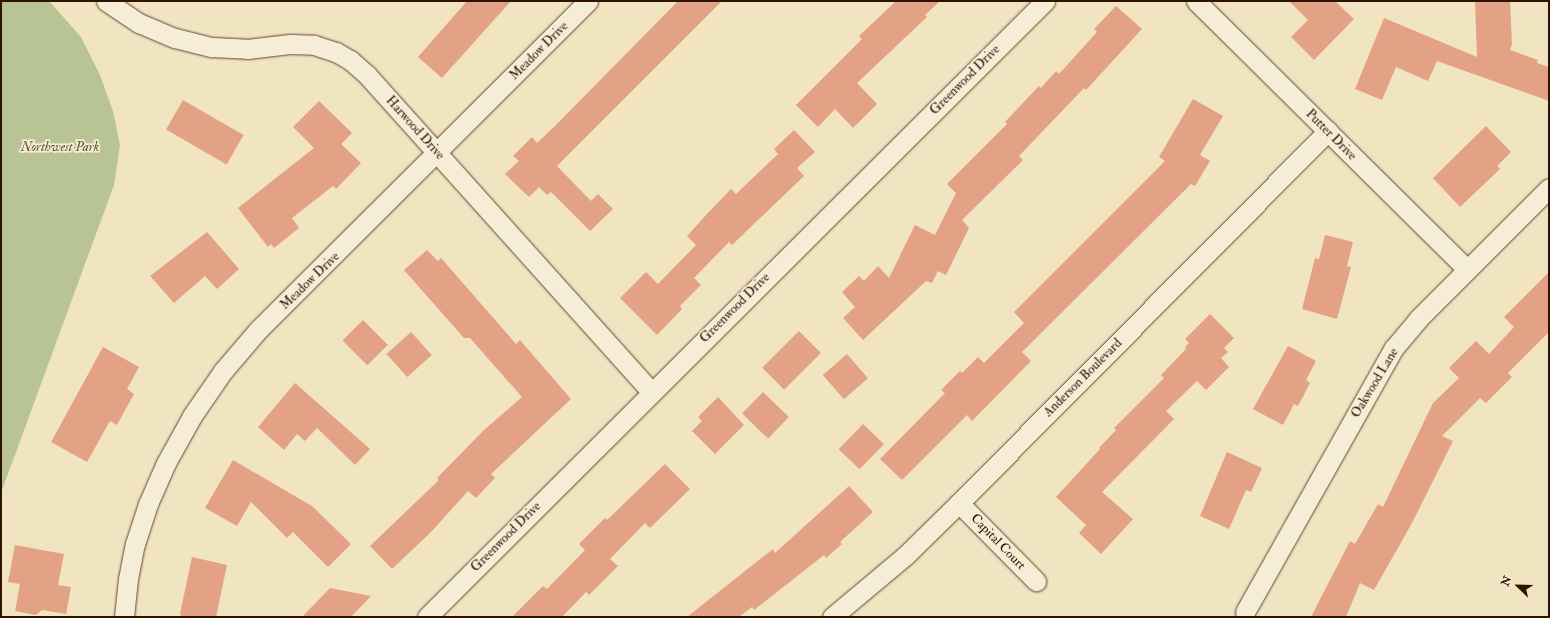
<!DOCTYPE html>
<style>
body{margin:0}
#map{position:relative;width:1550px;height:618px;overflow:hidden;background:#f1e4c1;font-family:"IM FELL Double Pica",serif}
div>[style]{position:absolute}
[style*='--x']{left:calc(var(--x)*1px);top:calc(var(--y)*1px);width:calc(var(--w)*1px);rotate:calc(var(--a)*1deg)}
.green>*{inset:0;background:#b8c494}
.building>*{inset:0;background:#e3a186;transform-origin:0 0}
.roads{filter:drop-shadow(0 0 1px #604630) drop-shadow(0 0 1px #604630)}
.minor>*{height:19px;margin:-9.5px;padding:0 9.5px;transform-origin:9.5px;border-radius:9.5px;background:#f6edd7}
span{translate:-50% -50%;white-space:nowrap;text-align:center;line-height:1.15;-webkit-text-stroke:3.5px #f6edd7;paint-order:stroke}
.street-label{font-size:13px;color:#2f1200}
.park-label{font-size:13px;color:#5f5034;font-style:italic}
.frame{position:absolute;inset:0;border:2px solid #2f1200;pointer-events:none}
.north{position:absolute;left:1498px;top:566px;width:40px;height:40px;-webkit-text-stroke:3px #f6edd7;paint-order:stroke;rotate:293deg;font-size:11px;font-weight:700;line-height:16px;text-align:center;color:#2f1200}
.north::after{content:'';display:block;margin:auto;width:14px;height:18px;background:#2f1200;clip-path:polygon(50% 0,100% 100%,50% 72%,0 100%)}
</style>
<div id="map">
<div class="green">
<div style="clip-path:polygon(1px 1px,49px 1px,81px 37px,100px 75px,113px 111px,120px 145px,114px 185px,1px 493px)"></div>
</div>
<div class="building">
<div style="clip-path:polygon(467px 1px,511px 1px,442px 78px,418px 57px)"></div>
<div style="clip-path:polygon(678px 1px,722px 1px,557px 166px,591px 201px,598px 194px,613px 209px,590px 231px,551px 192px,547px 195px,539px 187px,529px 197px,505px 174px,519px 161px,513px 156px,532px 137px,537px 143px,555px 126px)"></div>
<div style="clip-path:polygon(896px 1px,940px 1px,925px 15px,927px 17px,857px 83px,877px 104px,853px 128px,835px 109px,818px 127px,796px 105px,862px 39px,859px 36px)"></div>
<div style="clip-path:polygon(1289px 1px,1335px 1px,1354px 19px,1314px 60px,1291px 37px,1308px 20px)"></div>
<div style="clip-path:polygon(1475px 1px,1510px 1px,1512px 44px,1510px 50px,1538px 60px,1537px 63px,1549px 67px,1549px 101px,1437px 61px,1428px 81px,1396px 67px,1382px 100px,1355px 89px,1384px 18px,1477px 57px)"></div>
<div style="clip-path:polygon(1116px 6px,1142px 29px,1086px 90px,1084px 88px,1019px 156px,1023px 160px,962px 220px,969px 228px,946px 275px,938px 271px,932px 283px,926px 281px,863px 340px,843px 318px,855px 307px,842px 292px,859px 276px,864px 281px,878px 266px,889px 278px,915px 225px,935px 235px,956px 193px,947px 184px,1007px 124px,1005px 122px,1039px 86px,1041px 88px,1056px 71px,1059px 74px,1097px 32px,1094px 29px)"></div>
<div style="clip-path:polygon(1193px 99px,1223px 116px,1200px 155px,1210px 161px,1195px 186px,1191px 184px,1022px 352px,1031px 361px,972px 421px,967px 415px,902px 480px,880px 459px,945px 393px,941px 390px,960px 371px,962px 373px,978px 357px,984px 363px,1024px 323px,1014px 312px,1165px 161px,1159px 157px)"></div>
<div style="left:183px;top:100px;width:70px;height:34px;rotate:30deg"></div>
<div style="clip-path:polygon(319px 101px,352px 133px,341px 144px,361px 163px,336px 189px,333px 186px,292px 218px,299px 228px,274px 248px,271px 244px,268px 247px,238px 208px,314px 148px,293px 127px)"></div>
<div style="clip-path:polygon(1486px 126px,1511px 152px,1497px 166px,1500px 169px,1460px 207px,1433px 178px)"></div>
<div style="clip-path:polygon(794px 130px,815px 152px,797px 168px,804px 176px,732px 245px,729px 242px,694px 278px,701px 285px,680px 306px,682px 309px,657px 335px,620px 298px,646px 272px,658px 284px,696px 245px,687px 236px,707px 214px,731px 189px,736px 194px,778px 154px,774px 149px)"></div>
<div style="clip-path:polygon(207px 232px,239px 269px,217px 289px,205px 276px,174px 303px,150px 276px)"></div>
<div style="clip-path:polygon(1325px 235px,1353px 242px,1347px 266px,1351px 267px,1337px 319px,1302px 309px,1315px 258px,1319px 259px)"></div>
<div style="clip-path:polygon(427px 250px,438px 261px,441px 258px,516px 344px,520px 340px,571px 399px,491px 474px,495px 478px,476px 498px,468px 491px,431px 532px,392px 569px,370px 546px,439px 480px,437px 478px,484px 430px,522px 397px,470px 338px,464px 338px,404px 270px)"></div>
<div style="clip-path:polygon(1549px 272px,1549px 332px,1508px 373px,1512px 377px,1486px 403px,1480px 398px,1442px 436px,1453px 441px,1412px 523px,1374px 590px,1360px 583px,1346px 617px,1311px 617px,1350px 541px,1355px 544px,1378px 504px,1383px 507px,1433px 403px,1459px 378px,1449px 368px,1476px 341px,1489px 354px,1514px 327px,1504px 317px)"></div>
<div style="clip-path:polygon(1210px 314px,1234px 338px,1224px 348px,1228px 352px,1221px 358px,1229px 367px,1206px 390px,1197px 381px,1166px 411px,1174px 419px,1102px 492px,1133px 519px,1101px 554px,1079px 533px,1086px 525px,1056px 497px,1100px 449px,1099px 448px,1116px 430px,1114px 428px,1164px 378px,1161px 375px,1186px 349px,1185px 347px,1189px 343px,1185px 339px)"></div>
<div style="left:363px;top:320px;width:35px;height:29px;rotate:45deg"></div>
<div style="left:799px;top:331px;width:31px;height:52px;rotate:45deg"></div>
<div style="left:411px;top:332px;width:31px;height:33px;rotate:48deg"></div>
<div style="clip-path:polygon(1288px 346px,1316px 361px,1306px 380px,1310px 383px,1298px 406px,1294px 404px,1283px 425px,1253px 409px)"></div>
<div style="clip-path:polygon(103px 347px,139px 367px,127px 389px,134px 394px,117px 425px,110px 421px,87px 462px,51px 442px)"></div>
<div style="left:847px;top:354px;width:32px;height:32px;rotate:49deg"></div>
<div style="clip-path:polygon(295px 383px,370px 449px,355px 465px,317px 428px,305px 441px,297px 434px,284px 450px,258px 427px)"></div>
<div style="left:763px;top:392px;width:36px;height:30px;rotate:44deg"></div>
<div style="clip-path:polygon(718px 397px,744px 425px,715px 454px,692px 431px,702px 421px,698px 417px)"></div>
<div style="left:863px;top:424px;width:29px;height:35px;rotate:44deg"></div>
<div style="clip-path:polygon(1227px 452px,1262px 468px,1251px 492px,1246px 490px,1229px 529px,1200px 516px)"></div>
<div style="clip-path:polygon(233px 460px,312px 506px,351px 544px,328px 567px,293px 532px,287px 538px,251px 502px,237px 526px,205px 508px)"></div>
<div style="clip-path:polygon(665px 464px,690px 489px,650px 528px,645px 523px,610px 559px,618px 566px,589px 595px,586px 592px,562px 617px,512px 617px,543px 586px,547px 589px,585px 550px,579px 544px,605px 518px,607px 520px)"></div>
<div style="clip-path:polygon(849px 486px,873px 512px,840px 542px,842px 544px,826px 558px,824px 555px,754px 610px,752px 607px,739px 617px,687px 617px,773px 549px,775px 553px)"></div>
<div style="clip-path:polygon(15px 545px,64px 554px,58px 585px,71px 587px,66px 614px,42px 610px,36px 615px,15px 611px,20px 584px,8px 582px)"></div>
<div style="clip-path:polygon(192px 557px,227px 565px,216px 617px,182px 617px,180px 614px)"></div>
<div style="clip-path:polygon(330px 588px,371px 596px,351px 617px,302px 617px)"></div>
</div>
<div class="roads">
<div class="minor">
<div style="--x:106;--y:1;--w:40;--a:34"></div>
<div style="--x:139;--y:23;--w:39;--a:23"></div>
<div style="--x:175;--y:38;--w:38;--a:14"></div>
<div style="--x:212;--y:47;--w:35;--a:3"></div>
<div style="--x:247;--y:49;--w:43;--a:-6.6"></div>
<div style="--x:290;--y:44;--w:24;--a:2"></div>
<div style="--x:314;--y:45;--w:23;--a:18"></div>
<div style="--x:336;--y:52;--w:16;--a:30"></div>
<div style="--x:350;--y:60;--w:23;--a:41"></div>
<div style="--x:367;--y:75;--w:425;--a:48.1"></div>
<div style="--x:1196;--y:1;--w:381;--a:44.7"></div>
<div style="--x:959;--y:503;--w:110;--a:45.4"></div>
<div style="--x:1245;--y:612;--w:303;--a:-60.6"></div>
<div style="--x:1394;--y:348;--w:38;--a:-50"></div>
<div style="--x:1418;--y:319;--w:185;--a:-45"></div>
<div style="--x:124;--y:617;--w:38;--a:-84"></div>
<div style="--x:128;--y:579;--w:36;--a:-79"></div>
<div style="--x:135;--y:544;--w:42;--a:-72"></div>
<div style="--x:148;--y:504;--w:45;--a:-66.3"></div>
<div style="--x:166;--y:463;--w:54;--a:-61"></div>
<div style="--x:192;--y:416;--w:55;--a:-55.4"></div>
<div style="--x:223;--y:371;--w:54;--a:-49.5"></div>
<div style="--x:258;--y:330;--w:466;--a:-44.9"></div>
<div style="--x:427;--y:617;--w:873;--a:-44.91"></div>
<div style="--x:832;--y:617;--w:95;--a:-39.9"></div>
<div style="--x:905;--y:556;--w:76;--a:-44.5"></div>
<div style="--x:959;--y:503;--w:524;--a:-45.23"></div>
</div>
</div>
<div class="street-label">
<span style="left:539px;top:51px;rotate:-45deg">Meadow Drive</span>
<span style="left:965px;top:80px;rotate:-45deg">Greenwood Drive</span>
<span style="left:415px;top:128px;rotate:48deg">Harwood Drive</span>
<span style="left:1331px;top:135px;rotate:45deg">Putter Drive</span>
<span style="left:310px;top:281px;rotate:-44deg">Meadow Drive</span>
<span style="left:735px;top:308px;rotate:-45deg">Greenwood Drive</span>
<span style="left:1083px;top:378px;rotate:-45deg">Anderson Boulevard</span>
<span style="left:1375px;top:383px;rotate:-59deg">Oakwood Lane</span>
<span style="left:506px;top:537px;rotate:-45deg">Greenwood Drive</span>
<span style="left:998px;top:542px;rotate:46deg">Capital Court</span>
</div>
<div class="park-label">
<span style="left:60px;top:147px">Northwest Park</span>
</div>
<div class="frame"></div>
<div class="north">N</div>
</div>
